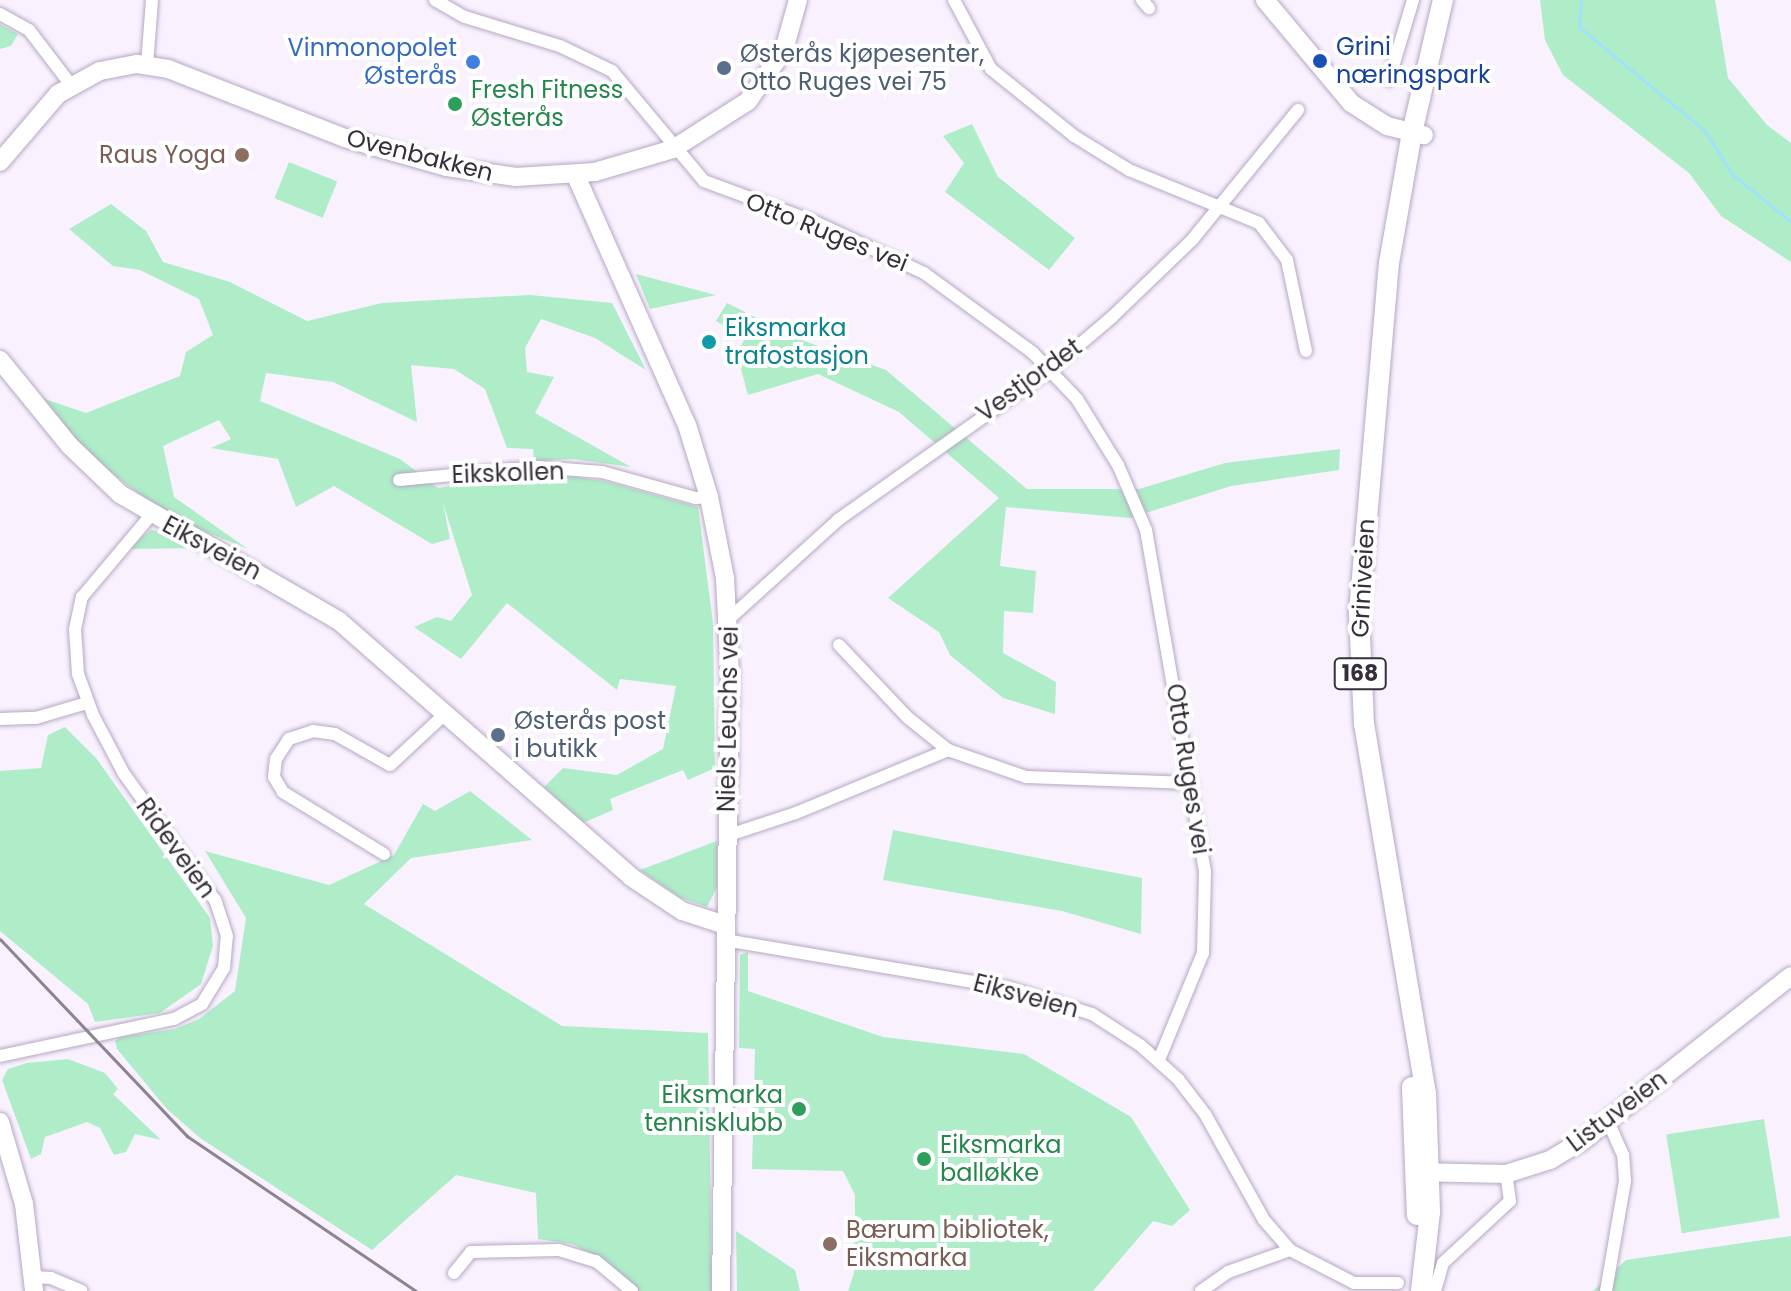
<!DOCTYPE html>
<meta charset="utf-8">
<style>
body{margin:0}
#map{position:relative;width:1791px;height:1291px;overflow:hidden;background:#f9f2fe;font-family:Poppins,sans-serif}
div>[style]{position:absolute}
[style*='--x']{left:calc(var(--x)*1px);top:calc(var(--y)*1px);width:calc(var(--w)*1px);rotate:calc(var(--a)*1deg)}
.green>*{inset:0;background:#aeedc8;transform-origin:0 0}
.stream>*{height:3px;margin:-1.5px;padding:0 1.5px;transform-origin:1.5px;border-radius:1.5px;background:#a0e2fa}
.roads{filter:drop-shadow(0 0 2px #b7a7c4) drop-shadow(0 0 2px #b7a7c4)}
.street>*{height:12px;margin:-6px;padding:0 6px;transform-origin:6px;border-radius:6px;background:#fff}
.secondary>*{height:18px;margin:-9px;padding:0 9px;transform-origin:9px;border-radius:9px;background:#fff}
.primary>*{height:20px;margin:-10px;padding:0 10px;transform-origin:10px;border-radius:10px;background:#fff}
.rail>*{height:3px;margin:-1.5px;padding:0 1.5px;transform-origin:1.5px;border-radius:1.5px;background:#8c8591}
.dots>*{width:22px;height:22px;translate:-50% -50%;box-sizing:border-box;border:4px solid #fff;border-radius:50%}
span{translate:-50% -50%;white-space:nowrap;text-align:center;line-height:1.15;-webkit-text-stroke:8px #fff;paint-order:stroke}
.shield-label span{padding:2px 6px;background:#fff;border:2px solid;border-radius:6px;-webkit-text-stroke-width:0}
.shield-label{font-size:22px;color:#362f3b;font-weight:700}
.transit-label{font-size:24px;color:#164399}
.left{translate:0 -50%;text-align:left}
.shop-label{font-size:24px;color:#366cbe}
.right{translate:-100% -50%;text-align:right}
.service-label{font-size:24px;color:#4e5e75}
.leisure-label{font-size:24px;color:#27864d}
.education-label{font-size:24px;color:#785e54}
.street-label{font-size:24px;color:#362f3b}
.culture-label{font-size:24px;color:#0d838f}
</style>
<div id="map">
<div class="green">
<div style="clip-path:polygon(1540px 0,1715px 0,1728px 78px,1767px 125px,1791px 143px,1791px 262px,1721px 216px,1689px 173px,1563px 75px,1545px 40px)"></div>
<div style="clip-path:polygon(0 24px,18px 34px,11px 46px,0 49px)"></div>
<div style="clip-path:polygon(972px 124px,998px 177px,1075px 238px,1049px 270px,945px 192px,964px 163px,943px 136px)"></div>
<div style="left:289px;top:162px;width:52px;height:39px;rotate:22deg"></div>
<div style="clip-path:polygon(111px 204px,146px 231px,163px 262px,230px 282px,307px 321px,382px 303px,530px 295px,612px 303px,646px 370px,595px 338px,541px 319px,525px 348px,527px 372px,554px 377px,535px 413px,631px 467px,573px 459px,534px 461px,533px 449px,507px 448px,485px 389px,454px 369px,411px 365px,417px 422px,333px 382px,266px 373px,260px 401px,400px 459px,438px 488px,511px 475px,560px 475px,604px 481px,698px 507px,713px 623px,715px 768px,688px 780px,683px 770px,610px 799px,613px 810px,583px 823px,544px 787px,563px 768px,617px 775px,663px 749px,676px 686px,620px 679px,617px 690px,507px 603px,461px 659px,414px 627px,437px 617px,451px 621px,472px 595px,443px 503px,450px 539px,432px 544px,334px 486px,296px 507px,278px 459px,211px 448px,231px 439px,219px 420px,163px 446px,174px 497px,248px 549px,169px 517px,90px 456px,42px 398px,86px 413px,180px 376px,186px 352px,213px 335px,199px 299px,140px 270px,113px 266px,69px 229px)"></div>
<div style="clip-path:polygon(636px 274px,716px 295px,650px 309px)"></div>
<div style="clip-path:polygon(727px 303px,796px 338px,886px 370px,1027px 489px,1139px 489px,1225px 463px,1340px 449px,1339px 470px,1231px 486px,1130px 518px,1006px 507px,1000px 566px,1036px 571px,1033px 613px,1004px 611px,1003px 653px,1056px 682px,1055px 714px,1003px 698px,950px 655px,939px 632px,888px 598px,999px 498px,899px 412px,818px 374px,748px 395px,737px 354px,745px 338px,716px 321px)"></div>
<div style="clip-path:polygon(151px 530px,168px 532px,199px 548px,127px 549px)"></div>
<div style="clip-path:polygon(65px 727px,96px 758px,210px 918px,213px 946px,201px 984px,160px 1013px,95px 1022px,88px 1004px,0 931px,0 771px,41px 768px,48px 735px)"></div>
<div style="clip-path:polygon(470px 791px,532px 840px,411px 858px,364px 904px,562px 1026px,708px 1033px,712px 1291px,633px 1291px,610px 1264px,572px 1244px,538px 1239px,536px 1193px,456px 1175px,372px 1250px,200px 1138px,167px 1109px,117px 1049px,115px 1041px,121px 1037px,175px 1029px,199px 1019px,235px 991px,246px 918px,205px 851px,329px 885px,394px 855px,423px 804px,435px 811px)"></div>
<div style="clip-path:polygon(893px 830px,1142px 878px,1141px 934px,1062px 911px,883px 880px)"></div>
<div style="clip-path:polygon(717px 841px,717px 887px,707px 907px,679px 897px,640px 870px)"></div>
<div style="clip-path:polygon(748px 952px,748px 991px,883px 1037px,1024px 1054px,1131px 1117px,1190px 1210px,1172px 1226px,1153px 1221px,1093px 1291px,848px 1291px,854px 1273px,855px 1195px,843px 1171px,752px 1169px,755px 1049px,739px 1048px,740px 955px)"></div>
<div style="clip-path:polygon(68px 1059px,105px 1073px,118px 1089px,113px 1094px,161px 1140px,135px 1134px,126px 1152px,114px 1155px,100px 1128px,87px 1122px,45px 1137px,41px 1154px,31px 1159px,2px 1080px,8px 1069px,27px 1063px)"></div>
<div style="left:1764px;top:1119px;width:100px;height:99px;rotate:81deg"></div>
<div style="clip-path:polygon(736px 1231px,795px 1270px,800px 1291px,737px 1291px)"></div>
<div style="clip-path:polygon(1791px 1236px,1791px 1291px,1593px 1291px,1626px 1260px)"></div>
</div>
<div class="stream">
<div style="--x:1581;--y:0;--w:27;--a:94"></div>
<div style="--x:1579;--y:27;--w:163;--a:39.5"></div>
<div style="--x:1705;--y:131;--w:51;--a:57.9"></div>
<div style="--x:1732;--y:174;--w:76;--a:39.1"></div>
</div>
<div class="roads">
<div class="street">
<div style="--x:435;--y:0;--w:34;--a:30"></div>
<div style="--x:465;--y:17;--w:99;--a:17"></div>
<div style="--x:560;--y:46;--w:58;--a:25.7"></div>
<div style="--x:612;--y:71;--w:143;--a:50.1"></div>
<div style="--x:704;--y:181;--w:118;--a:20.3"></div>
<div style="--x:815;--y:222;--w:120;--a:25.1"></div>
<div style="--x:924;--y:273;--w:134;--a:36.2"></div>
<div style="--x:1032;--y:352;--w:65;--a:46.2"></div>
<div style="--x:1077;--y:399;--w:78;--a:58.2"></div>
<div style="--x:1118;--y:465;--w:71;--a:66.7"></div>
<div style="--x:1146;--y:530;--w:347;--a:80.2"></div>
<div style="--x:1205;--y:872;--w:81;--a:91.4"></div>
<div style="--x:1203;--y:953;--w:116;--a:112.4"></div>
<div style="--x:954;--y:0;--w:78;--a:61.8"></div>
<div style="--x:991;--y:69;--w:107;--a:38.9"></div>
<div style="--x:1074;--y:136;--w:65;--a:31.7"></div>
<div style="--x:1129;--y:170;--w:140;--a:22.2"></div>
<div style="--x:1259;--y:223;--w:46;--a:52.9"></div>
<div style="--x:1287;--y:260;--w:93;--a:78.2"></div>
<div style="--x:1142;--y:0;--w:11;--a:49"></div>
<div style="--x:0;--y:14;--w:33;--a:29"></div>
<div style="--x:29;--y:30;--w:69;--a:52.6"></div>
<div style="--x:147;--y:65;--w:65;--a:-85.6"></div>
<div style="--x:1389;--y:80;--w:84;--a:-73.3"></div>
<div style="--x:399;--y:480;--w:140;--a:-5.3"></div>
<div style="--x:538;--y:467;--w:64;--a:4.5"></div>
<div style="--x:602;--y:472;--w:97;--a:15.6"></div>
<div style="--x:695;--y:498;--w:14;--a:-4"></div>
<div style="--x:730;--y:618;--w:146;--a:-42.2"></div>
<div style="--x:838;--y:520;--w:261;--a:-35.3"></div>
<div style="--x:1051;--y:369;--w:80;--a:-40.4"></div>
<div style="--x:1112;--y:317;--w:111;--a:-43.9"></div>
<div style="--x:1192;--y:240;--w:168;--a:-50.8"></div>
<div style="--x:839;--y:645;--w:99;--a:46.6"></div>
<div style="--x:907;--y:717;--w:53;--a:38.8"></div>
<div style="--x:0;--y:719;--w:36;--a:-2"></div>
<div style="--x:36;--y:718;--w:53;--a:-16.4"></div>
<div style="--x:726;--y:836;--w:74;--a:-18.2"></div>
<div style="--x:796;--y:813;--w:165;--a:-22.5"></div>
<div style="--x:948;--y:750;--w:83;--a:19.1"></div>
<div style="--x:1026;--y:777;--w:165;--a:2.1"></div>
<div style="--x:384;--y:854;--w:119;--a:-148.5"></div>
<div style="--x:283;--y:792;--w:17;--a:-121"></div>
<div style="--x:274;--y:777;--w:18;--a:-84"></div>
<div style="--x:276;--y:759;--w:24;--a:-57"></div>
<div style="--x:289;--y:739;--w:25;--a:-18"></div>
<div style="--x:313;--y:731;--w:22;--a:8"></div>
<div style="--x:335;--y:734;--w:63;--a:29.4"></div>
<div style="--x:390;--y:765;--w:74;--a:-42.8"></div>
<div style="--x:725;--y:940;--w:288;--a:9.6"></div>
<div style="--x:1009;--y:988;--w:87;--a:17.4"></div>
<div style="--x:1092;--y:1014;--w:57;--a:32.9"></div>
<div style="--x:1140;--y:1045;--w:51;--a:41.8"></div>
<div style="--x:1178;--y:1079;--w:44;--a:52.4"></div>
<div style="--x:1205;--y:1114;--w:121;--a:60.9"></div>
<div style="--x:1264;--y:1220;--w:40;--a:49"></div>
<div style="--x:1290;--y:1250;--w:72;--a:27.3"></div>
<div style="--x:1354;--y:1283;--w:44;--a:0"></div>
<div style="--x:0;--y:1056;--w:178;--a:-12"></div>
<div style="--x:174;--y:1019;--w:32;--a:-28"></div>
<div style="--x:202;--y:1004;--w:42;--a:-58.6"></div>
<div style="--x:224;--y:968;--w:32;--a:-85"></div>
<div style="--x:227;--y:936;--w:38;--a:-108"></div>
<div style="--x:215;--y:900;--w:155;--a:-125.8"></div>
<div style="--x:124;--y:774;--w:67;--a:-117.7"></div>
<div style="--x:93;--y:715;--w:44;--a:-110.1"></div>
<div style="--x:78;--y:674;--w:45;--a:-93.8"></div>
<div style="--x:75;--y:629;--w:33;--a:-78"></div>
<div style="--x:82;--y:597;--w:107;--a:-49.9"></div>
<div style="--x:454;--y:1273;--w:27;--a:-51"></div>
<div style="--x:471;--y:1252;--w:88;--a:-1.3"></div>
<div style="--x:559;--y:1250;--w:39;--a:17"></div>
<div style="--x:596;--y:1261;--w:47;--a:39.8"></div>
<div style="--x:34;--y:1277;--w:17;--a:3"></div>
<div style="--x:51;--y:1278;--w:33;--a:23"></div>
<div style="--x:1201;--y:1291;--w:33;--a:-35"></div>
<div style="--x:1228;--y:1272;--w:66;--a:-19.5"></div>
<div style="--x:1435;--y:1291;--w:29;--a:-74"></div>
<div style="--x:1443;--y:1263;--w:91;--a:-42.8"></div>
<div style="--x:1510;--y:1201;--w:27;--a:-98"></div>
<div style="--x:1606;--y:1291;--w:112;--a:-80.2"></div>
<div style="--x:1625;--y:1181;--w:26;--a:-94"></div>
<div style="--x:1623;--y:1155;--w:37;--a:-114"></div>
</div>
<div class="secondary">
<div style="--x:1265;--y:0;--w:134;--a:50.1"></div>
<div style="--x:1351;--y:103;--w:43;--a:32.6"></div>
<div style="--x:1387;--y:126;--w:38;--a:14"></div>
<div style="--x:0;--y:162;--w:89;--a:-49.5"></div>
<div style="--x:58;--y:94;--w:48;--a:-28.7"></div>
<div style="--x:100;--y:71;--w:38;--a:-11"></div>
<div style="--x:137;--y:64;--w:31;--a:9"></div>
<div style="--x:168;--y:69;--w:190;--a:21.3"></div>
<div style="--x:345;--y:138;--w:106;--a:15.9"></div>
<div style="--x:447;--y:167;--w:70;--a:8.2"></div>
<div style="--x:516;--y:177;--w:79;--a:-3.6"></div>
<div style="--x:595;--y:172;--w:81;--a:-16.4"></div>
<div style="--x:673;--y:149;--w:89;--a:-32.6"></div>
<div style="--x:748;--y:101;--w:62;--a:-54.8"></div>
<div style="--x:784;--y:50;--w:52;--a:-74.4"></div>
<div style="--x:576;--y:176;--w:273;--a:66"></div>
<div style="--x:687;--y:425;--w:75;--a:73"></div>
<div style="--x:709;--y:497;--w:83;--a:78.8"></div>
<div style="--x:725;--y:578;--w:98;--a:87.1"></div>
<div style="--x:730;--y:676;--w:615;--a:90.84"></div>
<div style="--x:0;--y:360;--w:111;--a:50.9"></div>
<div style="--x:70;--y:446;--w:69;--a:43.8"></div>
<div style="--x:120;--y:494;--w:253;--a:30.1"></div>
<div style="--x:339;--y:621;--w:388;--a:41.2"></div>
<div style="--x:631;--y:877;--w:61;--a:33.7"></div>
<div style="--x:682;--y:911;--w:45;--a:18"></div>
<div style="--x:0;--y:1122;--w:85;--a:73.7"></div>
<div style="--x:24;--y:1204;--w:88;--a:83.4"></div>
<div style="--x:1416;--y:1172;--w:90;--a:1.3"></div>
<div style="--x:1506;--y:1174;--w:46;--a:-17.7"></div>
<div style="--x:1550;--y:1160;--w:37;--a:-31"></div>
<div style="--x:1582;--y:1141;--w:266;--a:-38.3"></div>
</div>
<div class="primary">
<div style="--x:1412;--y:1087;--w:128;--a:87.8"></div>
<div style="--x:1421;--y:1291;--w:80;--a:-83.5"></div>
<div style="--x:1430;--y:1212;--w:118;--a:-91.9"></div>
<div style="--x:1426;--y:1094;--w:375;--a:-99.5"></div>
<div style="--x:1364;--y:724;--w:112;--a:-92.6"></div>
<div style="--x:1359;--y:612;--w:350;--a:-85.1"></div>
<div style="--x:1389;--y:263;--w:132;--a:-80"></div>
<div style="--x:1412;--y:133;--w:137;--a:-76.9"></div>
</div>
</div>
<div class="rail">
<div style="--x:0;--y:939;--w:272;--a:46.5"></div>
<div style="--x:187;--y:1136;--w:277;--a:34.1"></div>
</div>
<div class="dots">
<div style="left:1320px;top:61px;background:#1a4fb4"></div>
<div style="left:473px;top:62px;background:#3f7fe0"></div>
<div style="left:724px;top:68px;background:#5c6f8a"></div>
<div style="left:455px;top:104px;background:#2e9e5b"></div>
<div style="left:242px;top:155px;background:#8d6e63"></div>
<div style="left:709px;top:342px;background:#0f9aa8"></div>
<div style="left:498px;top:735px;background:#5c6f8a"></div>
<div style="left:799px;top:1109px;background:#2e9e5b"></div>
<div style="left:924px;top:1159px;background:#2e9e5b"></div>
<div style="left:830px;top:1244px;background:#8d6e63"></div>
</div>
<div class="shield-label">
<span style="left:1360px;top:674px">168</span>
</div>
<div class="transit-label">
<span class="left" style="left:1336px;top:61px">Grini<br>næringspark</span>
</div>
<div class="shop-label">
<span class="right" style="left:457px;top:62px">Vinmonopolet<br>Østerås</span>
</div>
<div class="service-label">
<span class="left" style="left:740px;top:68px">Østerås kjøpesenter,<br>Otto Ruges vei 75</span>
<span class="left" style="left:514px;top:735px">Østerås post<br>i butikk</span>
</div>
<div class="leisure-label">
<span class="left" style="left:471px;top:104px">Fresh Fitness<br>Østerås</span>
<span class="right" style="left:783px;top:1109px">Eiksmarka<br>tennisklubb</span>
<span class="left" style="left:940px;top:1159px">Eiksmarka<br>balløkke</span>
</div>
<div class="education-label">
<span class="right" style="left:226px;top:155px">Raus Yoga</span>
<span class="left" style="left:846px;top:1244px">Bærum bibliotek,<br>Eiksmarka</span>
</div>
<div class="street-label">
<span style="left:420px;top:155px;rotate:14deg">Ovenbakken</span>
<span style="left:827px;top:232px;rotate:22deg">Otto Ruges vei</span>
<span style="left:1029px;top:380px;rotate:-36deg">Vestjordet</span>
<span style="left:508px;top:473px;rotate:-2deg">Eikskollen</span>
<span style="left:212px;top:548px;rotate:28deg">Eiksveien</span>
<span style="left:1363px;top:578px;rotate:-87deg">Griniveien</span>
<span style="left:728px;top:719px;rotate:-89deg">Niels Leuchs vei</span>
<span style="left:1188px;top:769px;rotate:81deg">Otto Ruges vei</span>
<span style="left:176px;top:848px;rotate:54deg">Rideveien</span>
<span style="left:1026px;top:996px;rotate:15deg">Eiksveien</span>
<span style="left:1617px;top:1111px;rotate:-37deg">Listuveien</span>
</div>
<div class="culture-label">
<span class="left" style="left:725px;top:342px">Eiksmarka<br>trafostasjon</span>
</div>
</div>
